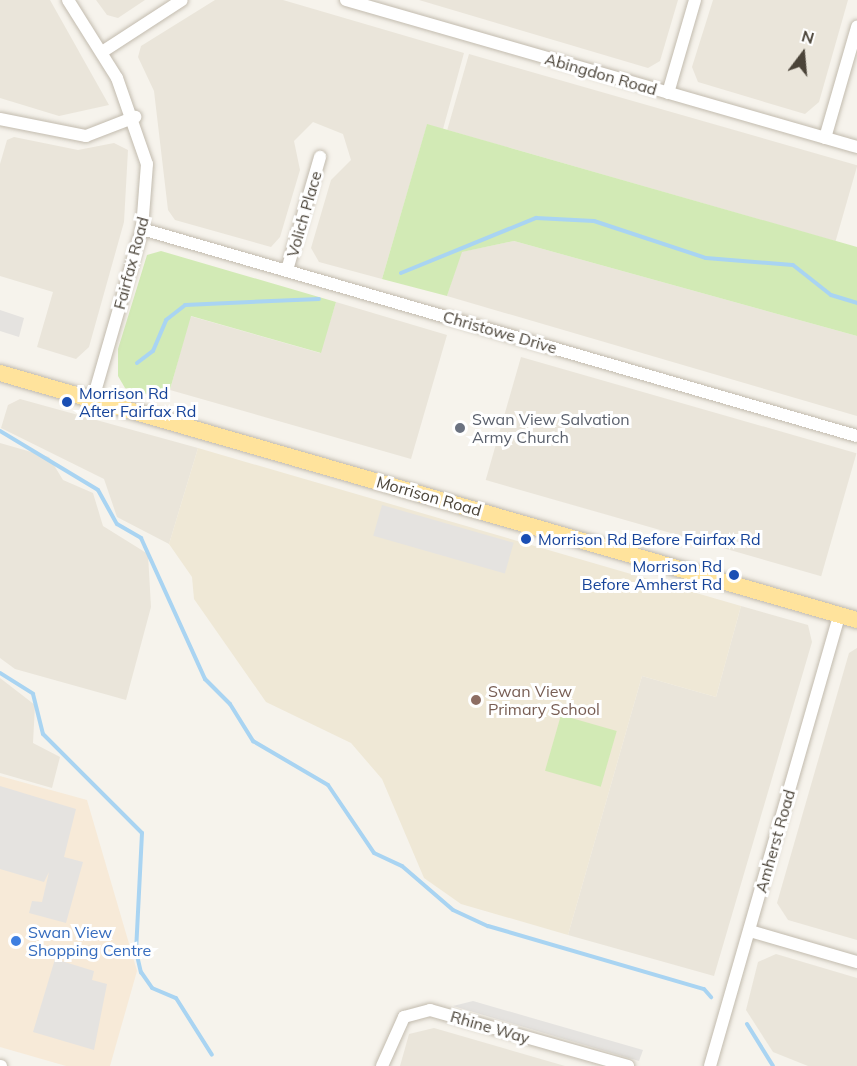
<!DOCTYPE html>
<style>
body{margin:0}
#map{position:relative;width:857px;height:1066px;overflow:hidden;background:#f6f3ec;font-family:Mulish,sans-serif}
div>[style]{position:absolute}
[style*='--x']{left:calc(var(--x)*1px);top:calc(var(--y)*1px);width:calc(var(--w)*1px);rotate:calc(var(--a)*1deg)}
.residential>*{inset:0;background:#eae5da;transform-origin:0 0}
.commercial>*{inset:0;background:#f7ead8}
.education>*{inset:0;background:#efe8d6}
.green>*{inset:0;background:#d2eab5;transform-origin:0 0}
.parking>*{inset:0;background:#e5e3e0;transform-origin:0 0}
.stream>*{height:4px;margin:-2px;padding:0 2px;transform-origin:2px;border-radius:2px;background:#a9d4f2}
.roads{filter:drop-shadow(0 0 2px #c2bbae) drop-shadow(0 0 2px #c2bbae)}
.minor>*{height:12px;margin:-6px;padding:0 6px;transform-origin:6px;border-radius:6px;background:#fff}
.major>*{height:16px;margin:-8px;padding:0 8px;transform-origin:8px;border-radius:8px;background:#ffe39c}
.dots>*{width:16px;height:16px;translate:-50% -50%;box-sizing:border-box;border:3px solid #fff;border-radius:50%}
span{translate:-50% -50%;white-space:nowrap;text-align:center;line-height:1.15;-webkit-text-stroke:6px #fff;paint-order:stroke}
.street-label{font-size:16px;color:#4b4439}
.transit-label{font-size:16px;color:#164399}
.left{translate:0 -50%;text-align:left}
.right{translate:-100% -50%;text-align:right}
.worship-label{font-size:16px;color:#5b616d}
.education-label{font-size:16px;color:#785e54}
.shop-label{font-size:16px;color:#366cbe}
.north{position:absolute;left:773px;top:24px;width:60px;height:60px;-webkit-text-stroke:4px #fff;paint-order:stroke;rotate:16deg;font-size:16px;font-weight:700;line-height:24px;text-align:center;color:#4b4439}
.north::after{content:'';display:block;margin:auto;width:21px;height:27px;background:#4b4439;clip-path:polygon(50% 0,100% 100%,50% 72%,0 100%)}
</style>
<div id="map">
<div class="residential">
<div style="clip-path:polygon(0 0,50px 0,109px 105px,59px 116px,0 98px)"></div>
<div style="clip-path:polygon(96px 0,145px 0,118px 18px,107px 15px)"></div>
<div style="clip-path:polygon(215px 0,283px 0,464px 53px,443px 129px,427px 125px,382px 279px,319px 262px,311px 248px,331px 180px,351px 160px,343px 134px,313px 122px,294px 141px,300px 170px,280px 237px,271px 247px,175px 220px,168px 210px,154px 91px,138px 57px,141px 46px)"></div>
<div style="clip-path:polygon(419px 0,678px 0,660px 61px,648px 68px)"></div>
<div style="clip-path:polygon(713px 0,848px 0,819px 102px,805px 114px,698px 82px,692px 67px)"></div>
<div style="left:469px;top:54px;width:404px;height:79px;rotate:16deg"></div>
<div style="clip-path:polygon(14px 137px,78px 150px,114px 143px,128px 150px,124px 222px,89px 347px,76px 359px,37px 347px,53px 292px,0 276px,0 164px,7px 140px)"></div>
<div style="clip-path:polygon(514px 241px,857px 336px,857px 416px,447px 296px,461px 252px)"></div>
<div style="clip-path:polygon(336px 302px,447px 335px,411px 459px,170px 390px,190px 316px,320px 353px)"></div>
<div style="left:521px;top:357px;width:349px;height:128px;rotate:16deg"></div>
<div style="clip-path:polygon(20px 399px,198px 448px,169px 544px,117px 517px,104px 479px,1px 428px,8px 405px)"></div>
<div style="clip-path:polygon(0 443px,49px 457px,63px 480px,93px 493px,103px 526px,148px 554px,151px 607px,126px 700px,15px 669px,0 658px)"></div>
<div style="clip-path:polygon(741px 606px,808px 625px,812px 642px,714px 976px,568px 935px,642px 676px,716px 697px)"></div>
<div style="clip-path:polygon(857px 648px,857px 940px,788px 920px,777px 903px,849px 653px)"></div>
<div style="clip-path:polygon(0 678px,35px 705px,33px 743px,60px 757px,52px 788px,0 773px)"></div>
<div style="clip-path:polygon(776px 954px,857px 978px,857px 1066px,808px 1066px,773px 1052px,746px 1010px,758px 962px)"></div>
<div style="clip-path:polygon(434px 1028px,565px 1066px,400px 1066px,409px 1034px)"></div>
</div>
<div class="commercial">
<div style="clip-path:polygon(0 776px,87px 800px,137px 971px,110px 1066px,66px 1066px,0 1047px)"></div>
</div>
<div class="education">
<div style="clip-path:polygon(198px 448px,741px 606px,716px 697px,642px 676px,568px 935px,461px 904px,424px 878px,382px 779px,351px 743px,266px 702px,194px 599px,192px 577px,169px 544px)"></div>
</div>
<div class="green">
<div style="clip-path:polygon(427px 124px,857px 247px,857px 336px,514px 241px,462px 252px,447px 296px,382px 279px)"></div>
<div style="clip-path:polygon(161px 251px,336px 302px,321px 353px,191px 316px,167px 400px,125px 388px,118px 376px,118px 349px,147px 255px)"></div>
<div style="left:561px;top:715px;width:58px;height:58px;rotate:16deg"></div>
</div>
<div class="parking">
<div style="clip-path:polygon(0 310px,24px 318px,19px 337px,0 331px)"></div>
<div style="left:382px;top:505px;width:137px;height:32px;rotate:16deg"></div>
<div style="clip-path:polygon(0 786px,76px 809px,64px 857px,83px 862px,66px 923px,29px 913px,32px 901px,42px 902px,49px 872px,44px 882px,0 869px)"></div>
<div style="clip-path:polygon(55px 959px,94px 971px,92px 980px,107px 984px,94px 1050px,33px 1032px)"></div>
<div style="clip-path:polygon(473px 1001px,643px 1050px,639px 1061px,453px 1006px)"></div>
</div>
<div class="stream">
<div style="--x:401;--y:273;--w:146;--a:-22.2"></div>
<div style="--x:536;--y:218;--w:58;--a:3"></div>
<div style="--x:594;--y:221;--w:118;--a:18.3"></div>
<div style="--x:706;--y:258;--w:87;--a:4.6"></div>
<div style="--x:793;--y:265;--w:48;--a:38.3"></div>
<div style="--x:831;--y:295;--w:27;--a:17"></div>
<div style="--x:137;--y:363;--w:20;--a:-37"></div>
<div style="--x:153;--y:351;--w:34;--a:-67"></div>
<div style="--x:166;--y:320;--w:24;--a:-38"></div>
<div style="--x:185;--y:305;--w:134;--a:-2.6"></div>
<div style="--x:0;--y:431;--w:114;--a:31"></div>
<div style="--x:98;--y:490;--w:39;--a:61"></div>
<div style="--x:117;--y:524;--w:28;--a:30"></div>
<div style="--x:141;--y:538;--w:155;--a:65.6"></div>
<div style="--x:205;--y:679;--w:35;--a:45"></div>
<div style="--x:230;--y:704;--w:44;--a:58.1"></div>
<div style="--x:253;--y:741;--w:87;--a:30.4"></div>
<div style="--x:328;--y:785;--w:82;--a:55.9"></div>
<div style="--x:374;--y:853;--w:31;--a:25"></div>
<div style="--x:402;--y:866;--w:67;--a:40.8"></div>
<div style="--x:453;--y:910;--w:38;--a:25"></div>
<div style="--x:488;--y:926;--w:225;--a:16.3"></div>
<div style="--x:704;--y:989;--w:11;--a:49"></div>
<div style="--x:0;--y:673;--w:39;--a:32"></div>
<div style="--x:33;--y:694;--w:41;--a:76"></div>
<div style="--x:43;--y:734;--w:140;--a:45"></div>
<div style="--x:142;--y:833;--w:118;--a:92.9"></div>
<div style="--x:136;--y:951;--w:22;--a:77"></div>
<div style="--x:141;--y:972;--w:19;--a:55"></div>
<div style="--x:152;--y:988;--w:26;--a:23"></div>
<div style="--x:176;--y:998;--w:67;--a:57.7"></div>
<div style="--x:747;--y:1024;--w:49;--a:58.2"></div>
</div>
<div class="roads">
<div class="minor">
<div style="--x:68;--y:0;--w:92;--a:57.9"></div>
<div style="--x:117;--y:78;--w:91;--a:70.8"></div>
<div style="--x:147;--y:164;--w:65;--a:94.4"></div>
<div style="--x:142;--y:229;--w:177;--a:106.1"></div>
<div style="--x:346;--y:0;--w:532;--a:16.05"></div>
<div style="--x:102;--y:52;--w:95;--a:-33"></div>
<div style="--x:668;--y:93;--w:97;--a:-73.8"></div>
<div style="--x:0;--y:119;--w:88;--a:11.2"></div>
<div style="--x:86;--y:136;--w:53;--a:-21.2"></div>
<div style="--x:825;--y:138;--w:116;--a:-73.9"></div>
<div style="--x:142;--y:229;--w:744;--a:16.15"></div>
<div style="--x:287;--y:270;--w:118;--a:-73.7"></div>
<div style="--x:750;--y:931;--w:111;--a:16.2"></div>
<div style="--x:0;--y:1066;--w:1;--a:0"></div>
<div style="--x:382;--y:1066;--w:54;--a:-65.8"></div>
<div style="--x:404;--y:1017;--w:27;--a:-15"></div>
<div style="--x:430;--y:1010;--w:206;--a:15.8"></div>
<div style="--x:710;--y:1066;--w:469;--a:-74"></div>
</div>
<div class="major">
<div style="--x:0;--y:373;--w:892;--a:16.08"></div>
</div>
</div>
<div class="dots">
<div style="left:67px;top:402px;background:#1a4fb4"></div>
<div style="left:460px;top:428px;background:#6b7280"></div>
<div style="left:526px;top:539px;background:#1a4fb4"></div>
<div style="left:734px;top:575px;background:#1a4fb4"></div>
<div style="left:476px;top:700px;background:#8d6e63"></div>
<div style="left:16px;top:941px;background:#3f7fe0"></div>
</div>
<div class="street-label">
<span style="left:601px;top:74px;rotate:16deg">Abingdon Road</span>
<span style="left:304px;top:214px;rotate:-74deg">Volich Place</span>
<span style="left:131px;top:263px;rotate:-75deg">Fairfax Road</span>
<span style="left:500px;top:332px;rotate:16deg">Christowe Drive</span>
<span style="left:429px;top:496px;rotate:16deg">Morrison Road</span>
<span style="left:775px;top:841px;rotate:-74deg">Amherst Road</span>
<span style="left:490px;top:1027px;rotate:16deg">Rhine Way</span>
</div>
<div class="transit-label">
<span class="left" style="left:79px;top:402px">Morrison Rd<br>After Fairfax Rd</span>
<span class="left" style="left:538px;top:539px">Morrison Rd Before Fairfax Rd</span>
<span class="right" style="left:722px;top:575px">Morrison Rd<br>Before Amherst Rd</span>
</div>
<div class="worship-label">
<span class="left" style="left:472px;top:428px">Swan View Salvation<br>Army Church</span>
</div>
<div class="education-label">
<span class="left" style="left:488px;top:700px">Swan View<br>Primary School</span>
</div>
<div class="shop-label">
<span class="left" style="left:28px;top:941px">Swan View<br>Shopping Centre</span>
</div>
<div class="north">N</div>
</div>
